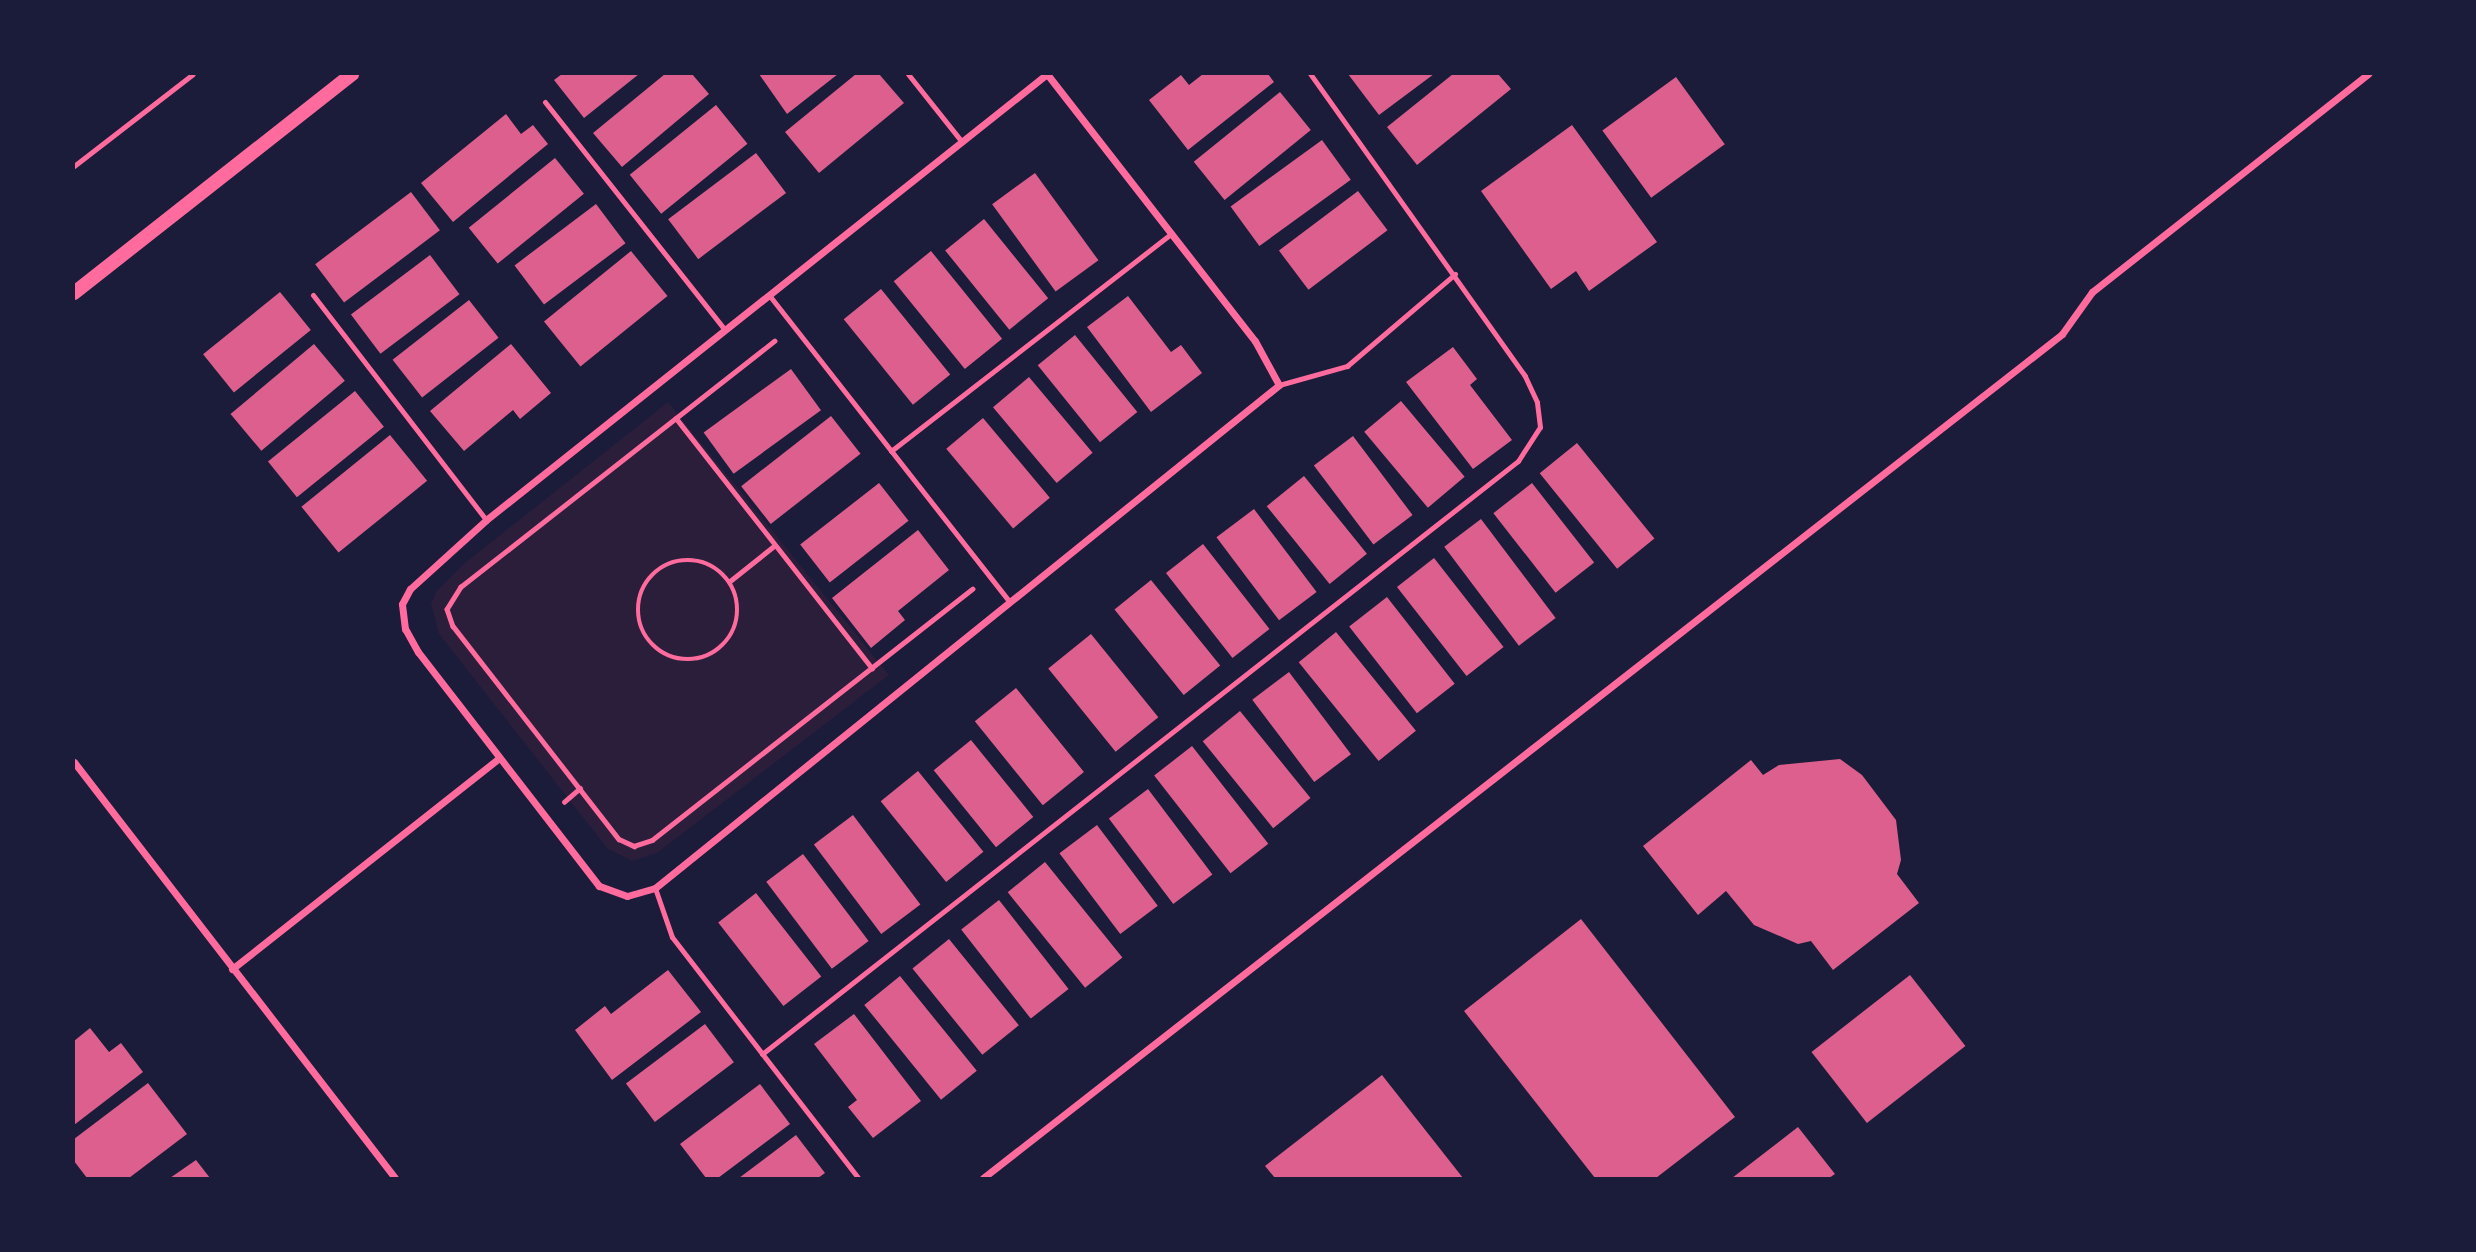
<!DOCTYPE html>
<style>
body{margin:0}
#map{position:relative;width:2476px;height:1252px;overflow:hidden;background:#1b1b3a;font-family:Overpass,sans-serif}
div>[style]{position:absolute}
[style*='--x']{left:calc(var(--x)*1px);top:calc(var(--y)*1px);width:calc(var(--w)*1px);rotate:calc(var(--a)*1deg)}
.green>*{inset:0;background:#2a1e3b}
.building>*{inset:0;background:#dd5f8e;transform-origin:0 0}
.path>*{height:4.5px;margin:-2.25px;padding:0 2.25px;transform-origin:2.25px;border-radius:2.25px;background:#ff6b9d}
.path>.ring{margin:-2.25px;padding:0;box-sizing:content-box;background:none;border:4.5px solid #ff6b9d;border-radius:50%}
.service>*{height:5px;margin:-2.5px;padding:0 2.5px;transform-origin:2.5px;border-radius:2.5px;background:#ff6b9d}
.minor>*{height:7px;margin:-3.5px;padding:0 3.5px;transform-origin:3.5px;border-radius:3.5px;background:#ff6b9d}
.secondary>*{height:14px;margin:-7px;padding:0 7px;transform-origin:7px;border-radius:7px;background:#ff6b9d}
span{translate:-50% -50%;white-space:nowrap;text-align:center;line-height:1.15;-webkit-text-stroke:7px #1b1b3a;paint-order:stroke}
.frame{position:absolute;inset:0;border:75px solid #1b1b3a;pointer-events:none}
</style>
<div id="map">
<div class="green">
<div style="clip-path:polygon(668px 402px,889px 675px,657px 853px,632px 861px,607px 848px,439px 634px,431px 604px,436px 592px,465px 563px)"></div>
</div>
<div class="building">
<div style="clip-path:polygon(562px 74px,639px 74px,584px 118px,554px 80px)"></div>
<div style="clip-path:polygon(665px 74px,692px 74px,709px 94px,622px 167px,593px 133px)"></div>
<div style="clip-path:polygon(759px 74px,838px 74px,787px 114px)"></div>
<div style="clip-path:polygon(856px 74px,879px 74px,904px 103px,819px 173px,785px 132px)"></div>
<div style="clip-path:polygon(1203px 74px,1268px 74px,1274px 82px,1188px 150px,1149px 100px,1181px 75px,1189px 85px)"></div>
<div style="clip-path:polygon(1348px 74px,1434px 74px,1379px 115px)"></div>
<div style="clip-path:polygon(1453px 74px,1498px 74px,1511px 89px,1417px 165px,1387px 127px)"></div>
<div style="left:1676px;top:77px;width:83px;height:91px;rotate:54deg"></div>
<div style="left:1280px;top:92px;width:49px;height:111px;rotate:51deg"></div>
<div style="left:716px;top:105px;width:50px;height:111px;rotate:51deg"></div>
<div style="clip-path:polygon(506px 114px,521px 134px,533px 125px,548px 144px,453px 222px,421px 183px)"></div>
<div style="clip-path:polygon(1572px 125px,1657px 242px,1589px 291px,1576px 271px,1551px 289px,1481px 191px)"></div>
<div style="left:1322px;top:140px;width:49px;height:113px;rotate:54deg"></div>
<div style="left:756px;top:153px;width:50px;height:110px;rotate:53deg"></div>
<div style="left:555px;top:158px;width:46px;height:111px;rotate:51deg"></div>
<div style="left:1035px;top:173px;width:108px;height:53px;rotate:54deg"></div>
<div style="left:1358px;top:191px;width:49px;height:99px;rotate:53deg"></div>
<div style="left:411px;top:192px;width:48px;height:120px;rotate:53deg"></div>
<div style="left:596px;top:204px;width:49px;height:102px;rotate:53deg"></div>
<div style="left:984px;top:219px;width:102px;height:50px;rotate:51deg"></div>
<div style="left:631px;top:251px;width:58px;height:112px;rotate:51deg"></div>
<div style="left:931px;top:251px;width:113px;height:48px;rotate:51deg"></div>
<div style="left:430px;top:255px;width:49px;height:99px;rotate:53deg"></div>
<div style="left:881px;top:289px;width:110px;height:48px;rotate:51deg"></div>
<div style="left:280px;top:292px;width:49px;height:99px;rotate:51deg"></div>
<div style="clip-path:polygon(1128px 296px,1171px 352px,1181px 345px,1202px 373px,1151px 412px,1087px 327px)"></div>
<div style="left:469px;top:300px;width:48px;height:97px;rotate:52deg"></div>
<div style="left:1075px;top:335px;width:99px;height:48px;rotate:51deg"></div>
<div style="left:314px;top:344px;width:48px;height:109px;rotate:50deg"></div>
<div style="clip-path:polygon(511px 344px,551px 393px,520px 419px,513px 410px,464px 451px,430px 411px)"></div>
<div style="clip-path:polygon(1453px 347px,1477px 379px,1470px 385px,1512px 440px,1473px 469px,1406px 382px)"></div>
<div style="left:791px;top:369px;width:51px;height:108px;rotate:54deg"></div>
<div style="left:1029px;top:377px;width:99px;height:47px;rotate:50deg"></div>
<div style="left:355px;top:391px;width:46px;height:112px;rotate:51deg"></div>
<div style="left:1401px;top:401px;width:99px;height:48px;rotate:50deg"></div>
<div style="left:831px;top:416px;width:48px;height:114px;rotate:52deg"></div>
<div style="left:983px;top:418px;width:104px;height:48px;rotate:50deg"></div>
<div style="left:390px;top:435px;width:59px;height:114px;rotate:51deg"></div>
<div style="left:1353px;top:436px;width:99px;height:49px;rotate:53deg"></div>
<div style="left:1577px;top:443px;width:123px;height:48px;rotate:51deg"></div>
<div style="left:1304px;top:476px;width:100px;height:48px;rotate:51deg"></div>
<div style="left:879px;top:483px;width:48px;height:100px;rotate:52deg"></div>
<div style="left:1532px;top:483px;width:101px;height:49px;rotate:52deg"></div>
<div style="left:1254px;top:509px;width:104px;height:47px;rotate:53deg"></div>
<div style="left:1481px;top:519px;width:124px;height:46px;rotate:53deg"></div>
<div style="clip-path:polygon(918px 530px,949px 570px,898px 611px,905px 620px,871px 648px,832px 598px)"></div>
<div style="left:1203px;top:544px;width:108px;height:47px;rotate:52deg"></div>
<div style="left:1434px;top:558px;width:113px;height:47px;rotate:52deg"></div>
<div style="left:1151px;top:580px;width:110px;height:47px;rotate:51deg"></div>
<div style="left:1387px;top:597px;width:110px;height:48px;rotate:52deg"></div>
<div style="left:1336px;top:632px;width:127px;height:48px;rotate:51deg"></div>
<div style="left:1091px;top:634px;width:107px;height:55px;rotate:51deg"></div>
<div style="left:1289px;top:672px;width:103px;height:46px;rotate:53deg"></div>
<div style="left:1016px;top:688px;width:108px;height:53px;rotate:51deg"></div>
<div style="left:1240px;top:711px;width:112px;height:48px;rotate:51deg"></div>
<div style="left:971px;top:740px;width:99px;height:48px;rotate:51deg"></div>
<div style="left:1192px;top:746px;width:124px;height:48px;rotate:52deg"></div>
<div style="clip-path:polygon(1840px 759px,1862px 775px,1896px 820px,1901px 860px,1897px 874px,1919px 903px,1833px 970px,1811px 941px,1798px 944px,1754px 925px,1726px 891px,1698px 915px,1643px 846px,1751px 760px,1763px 775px,1779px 765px)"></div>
<div style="left:918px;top:771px;width:104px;height:48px;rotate:51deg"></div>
<div style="left:1148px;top:789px;width:107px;height:49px;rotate:53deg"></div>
<div style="left:853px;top:815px;width:112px;height:49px;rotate:53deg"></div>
<div style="left:1097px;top:825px;width:101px;height:47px;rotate:53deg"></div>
<div style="left:803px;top:854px;width:109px;height:46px;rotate:53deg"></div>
<div style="left:1045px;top:862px;width:123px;height:48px;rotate:51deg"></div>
<div style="left:756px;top:893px;width:106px;height:48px;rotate:52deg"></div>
<div style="left:999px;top:900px;width:113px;height:48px;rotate:52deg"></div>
<div style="clip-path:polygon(1581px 919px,1735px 1117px,1656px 1178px,1595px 1178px,1464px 1011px)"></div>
<div style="left:949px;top:939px;width:111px;height:47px;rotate:51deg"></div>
<div style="clip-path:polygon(668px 970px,701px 1012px,612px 1080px,575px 1030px,605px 1006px,611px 1014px)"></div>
<div style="left:1910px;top:975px;width:90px;height:125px;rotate:52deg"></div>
<div style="left:900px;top:976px;width:122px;height:46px;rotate:51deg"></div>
<div style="clip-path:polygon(854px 1014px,921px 1101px,873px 1138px,848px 1107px,857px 1100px,814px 1044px)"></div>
<div style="left:705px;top:1024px;width:48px;height:99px;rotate:53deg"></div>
<div style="clip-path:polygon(90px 1028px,109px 1052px,121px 1043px,143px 1072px,74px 1125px,74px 1041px)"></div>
<div style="clip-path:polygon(1382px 1075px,1463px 1178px,1275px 1178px,1265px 1166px)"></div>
<div style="clip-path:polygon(148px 1083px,187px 1134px,129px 1178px,87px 1178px,74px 1161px,74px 1139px)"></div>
<div style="clip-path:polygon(760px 1084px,790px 1124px,718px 1178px,706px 1178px,680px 1144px)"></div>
<div style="clip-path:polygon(1798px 1127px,1835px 1174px,1829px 1178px,1732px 1178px)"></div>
<div style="clip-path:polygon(796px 1135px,825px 1173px,818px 1178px,739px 1178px)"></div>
<div style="clip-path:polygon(196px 1160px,210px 1178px,170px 1178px)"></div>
</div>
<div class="path">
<div style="--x:775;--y:341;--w:399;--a:141.9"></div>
<div style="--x:461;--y:587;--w:26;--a:122"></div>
<div style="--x:447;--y:609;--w:18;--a:71"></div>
<div style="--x:453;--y:626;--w:270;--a:52.1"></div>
<div style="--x:619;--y:839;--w:17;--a:25"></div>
<div style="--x:634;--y:846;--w:19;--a:-18"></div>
<div style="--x:652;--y:840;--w:407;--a:-38.1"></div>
<div style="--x:676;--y:418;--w:318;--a:51.9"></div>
<div class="ring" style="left:638px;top:560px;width:95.5px;height:95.5px"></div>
<div style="--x:730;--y:581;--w:56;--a:-38.5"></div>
<div style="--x:564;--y:802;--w:21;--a:-41"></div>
</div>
<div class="service">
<div style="--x:908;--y:74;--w:87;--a:51.5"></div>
<div style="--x:545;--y:102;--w:290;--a:51.7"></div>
<div style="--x:74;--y:166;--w:150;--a:-37.7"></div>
<div style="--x:313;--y:295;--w:284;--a:52.4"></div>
<div style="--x:769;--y:295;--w:390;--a:51.9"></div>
<div style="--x:1279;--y:385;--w:71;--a:-15.6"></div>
<div style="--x:1347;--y:366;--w:142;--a:-40.4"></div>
<div style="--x:891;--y:451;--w:354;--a:-37.8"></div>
<div style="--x:655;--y:888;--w:52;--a:70.9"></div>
<div style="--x:672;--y:937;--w:304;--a:52.3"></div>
<div style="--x:762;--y:1054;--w:961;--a:-38.11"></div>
<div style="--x:1518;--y:461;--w:40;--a:-57.1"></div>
<div style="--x:1540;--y:427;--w:25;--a:-97"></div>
<div style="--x:1537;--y:402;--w:29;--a:-115"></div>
<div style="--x:1525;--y:376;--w:371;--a:-125.4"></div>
</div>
<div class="minor">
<div style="--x:1047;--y:74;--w:338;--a:52.1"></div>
<div style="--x:1255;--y:341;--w:50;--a:61.4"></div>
<div style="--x:1279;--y:385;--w:801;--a:141.13"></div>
<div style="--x:655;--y:888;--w:29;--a:164"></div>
<div style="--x:627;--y:896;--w:30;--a:-160"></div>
<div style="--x:599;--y:886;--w:296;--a:-127.7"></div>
<div style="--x:418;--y:652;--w:26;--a:-119"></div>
<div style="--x:405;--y:629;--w:25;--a:-97"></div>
<div style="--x:402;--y:604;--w:17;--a:-62"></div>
<div style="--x:410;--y:589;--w:103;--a:-42.2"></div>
<div style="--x:486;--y:520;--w:717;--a:-38.49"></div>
<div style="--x:74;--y:762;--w:525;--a:52.34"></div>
<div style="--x:232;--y:969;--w:340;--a:-38.3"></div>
<div style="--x:983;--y:1178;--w:1370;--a:-38.03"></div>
<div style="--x:2062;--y:334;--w:52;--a:-54.5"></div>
<div style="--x:2092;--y:292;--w:352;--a:-38.3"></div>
</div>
<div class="secondary">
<div style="--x:74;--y:293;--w:354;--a:-38.2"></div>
</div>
<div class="frame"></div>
</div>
